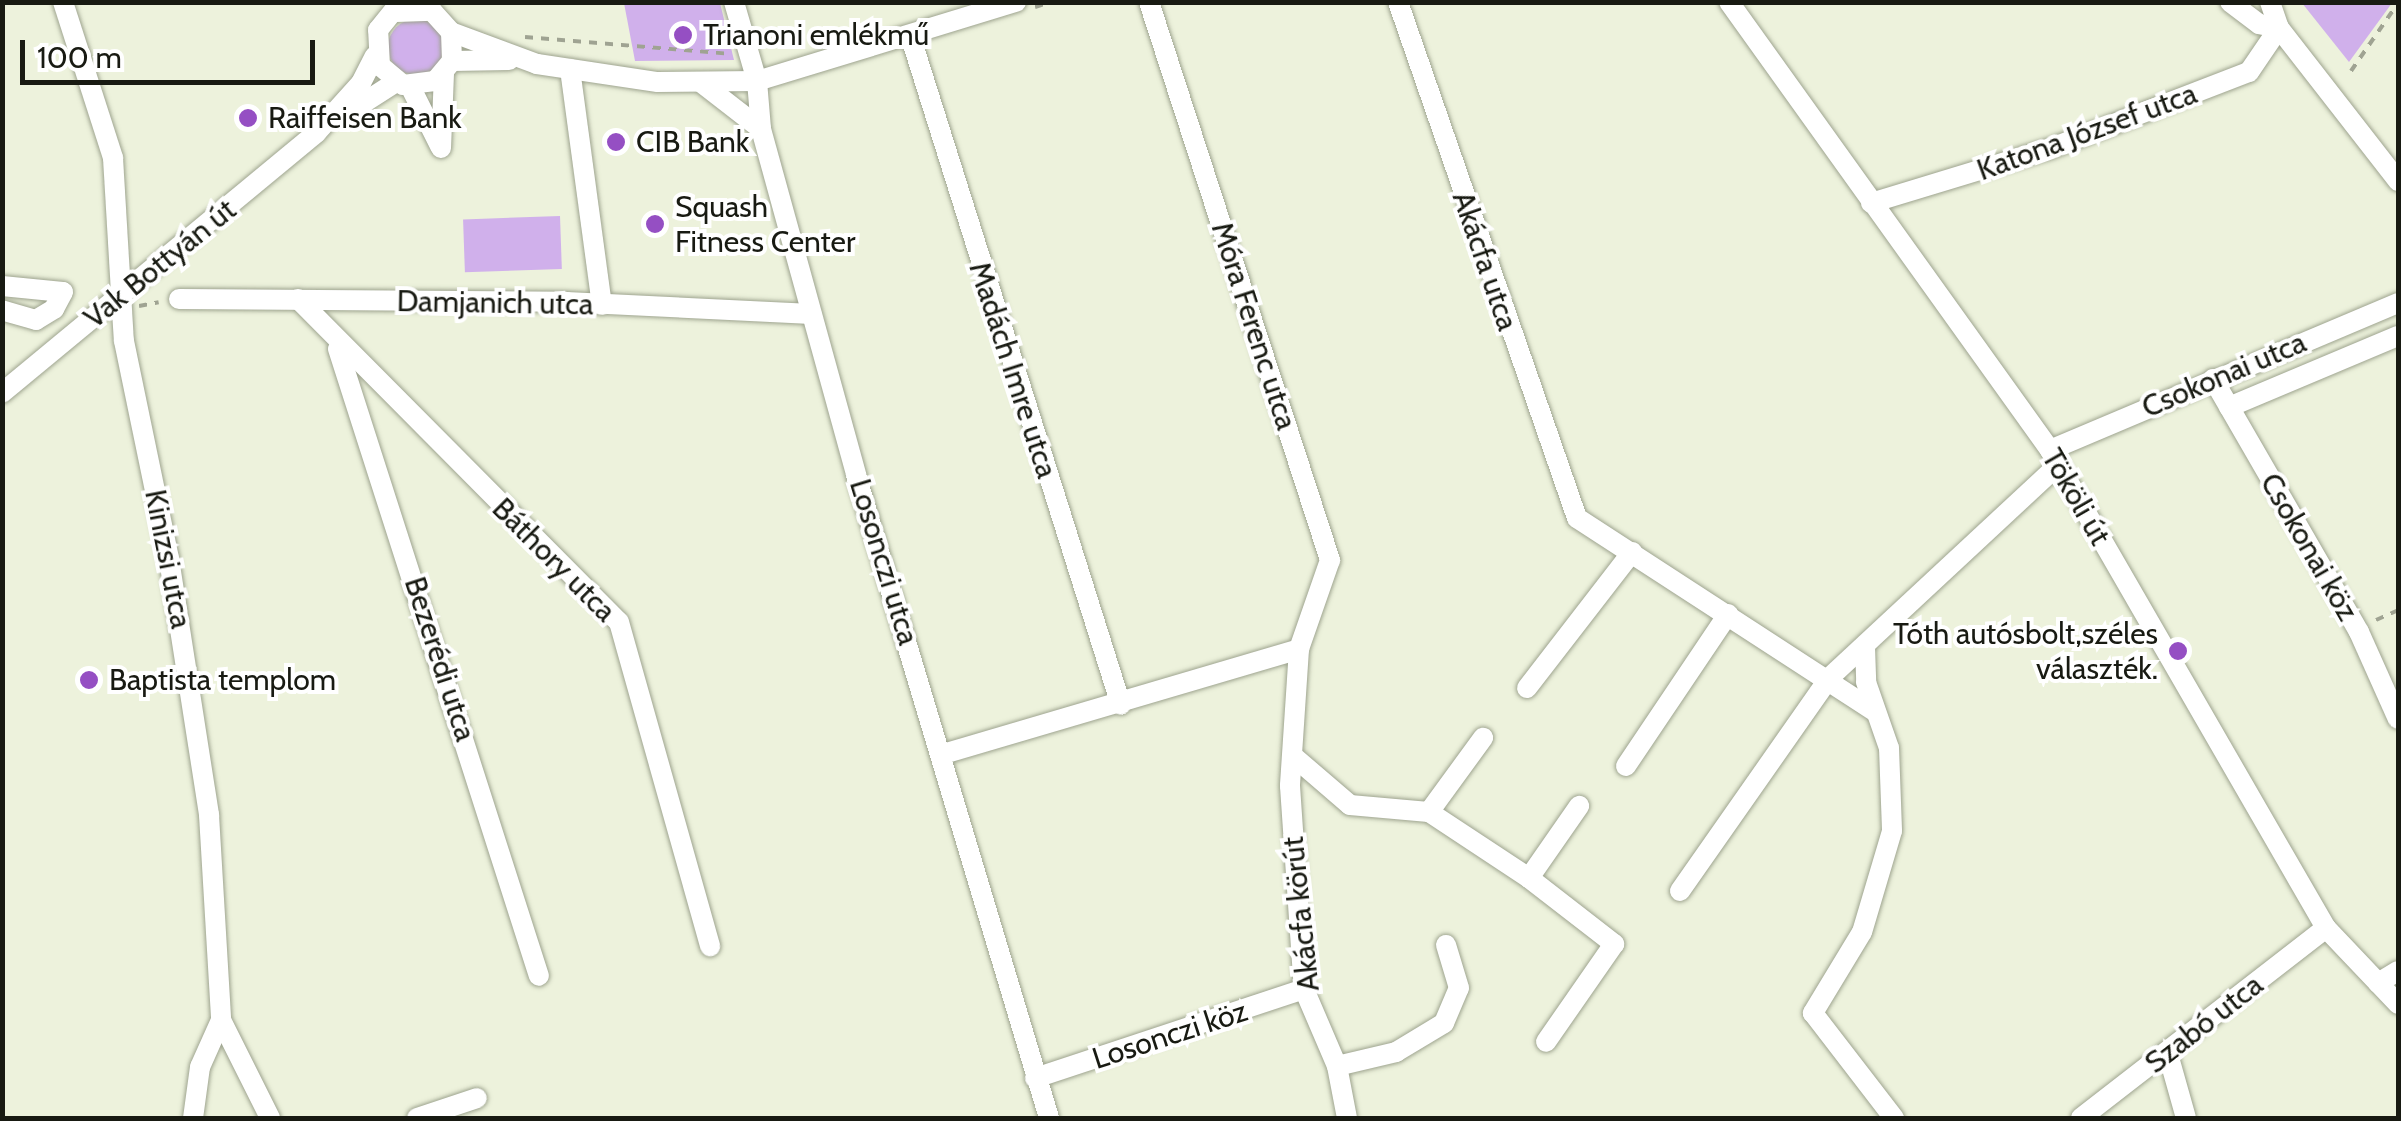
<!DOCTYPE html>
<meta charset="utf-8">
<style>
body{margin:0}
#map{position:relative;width:2401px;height:1121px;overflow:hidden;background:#edf2dc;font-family:Cabin,sans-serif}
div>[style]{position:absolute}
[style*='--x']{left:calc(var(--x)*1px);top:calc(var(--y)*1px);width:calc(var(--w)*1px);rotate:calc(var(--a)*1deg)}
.green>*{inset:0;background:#d0b0eb;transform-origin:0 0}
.round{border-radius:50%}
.path>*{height:4px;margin-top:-2px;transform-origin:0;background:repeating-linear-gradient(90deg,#9fa392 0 8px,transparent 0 16px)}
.roads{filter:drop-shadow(0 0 2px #9ea48f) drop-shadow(0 0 2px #9ea48f)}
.minor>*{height:20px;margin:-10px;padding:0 10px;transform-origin:10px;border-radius:10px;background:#fff}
.dots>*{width:28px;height:28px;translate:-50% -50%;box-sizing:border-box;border:5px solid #fff;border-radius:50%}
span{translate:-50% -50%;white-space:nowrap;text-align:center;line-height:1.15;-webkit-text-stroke:8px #fff;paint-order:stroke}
.poi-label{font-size:30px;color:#181a12}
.left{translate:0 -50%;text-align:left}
.right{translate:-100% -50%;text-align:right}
.street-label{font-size:30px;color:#181a12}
.frame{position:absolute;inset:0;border:5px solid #181a12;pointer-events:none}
.scale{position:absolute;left:20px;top:40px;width:295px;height:45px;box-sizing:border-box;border:5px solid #181a12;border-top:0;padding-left:12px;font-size:30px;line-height:35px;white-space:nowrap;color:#181a12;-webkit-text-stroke:8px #fff;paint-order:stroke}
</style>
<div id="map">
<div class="green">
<div style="clip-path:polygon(624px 3px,720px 3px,734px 60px,635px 61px)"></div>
<div style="clip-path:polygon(2302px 3px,2392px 3px,2349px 62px)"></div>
<div class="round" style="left:388px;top:19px;width:56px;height:56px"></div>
<div style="left:560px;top:216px;width:53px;height:97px;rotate:88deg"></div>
</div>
<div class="path">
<div style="--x:1035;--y:7;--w:16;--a:-18"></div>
<div style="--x:525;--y:37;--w:206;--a:4.7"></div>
<div style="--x:2351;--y:71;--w:83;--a:-55.3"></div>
<div style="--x:139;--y:306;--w:20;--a:-11"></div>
<div style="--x:2376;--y:620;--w:24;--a:-24"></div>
</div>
<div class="roads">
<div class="minor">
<div style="--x:63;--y:2;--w:164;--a:72.2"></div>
<div style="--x:113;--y:158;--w:183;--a:86.6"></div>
<div style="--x:124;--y:341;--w:223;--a:78.3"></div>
<div style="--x:169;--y:559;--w:259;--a:81.1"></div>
<div style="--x:209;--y:815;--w:205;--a:86.6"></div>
<div style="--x:221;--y:1020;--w:51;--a:114.1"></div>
<div style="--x:200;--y:1067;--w:51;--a:97.8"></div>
<div style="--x:734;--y:2;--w:82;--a:73.8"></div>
<div style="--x:757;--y:81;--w:48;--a:85.2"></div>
<div style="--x:761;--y:129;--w:359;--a:74.6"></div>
<div style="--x:856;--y:475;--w:671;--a:73.29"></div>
<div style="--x:1149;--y:2;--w:587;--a:72.03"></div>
<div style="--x:1330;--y:560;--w:94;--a:109.2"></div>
<div style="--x:1299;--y:649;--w:137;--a:93.8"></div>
<div style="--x:1290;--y:786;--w:203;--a:86.1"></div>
<div style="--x:1304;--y:989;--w:84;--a:66.8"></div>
<div style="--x:1337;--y:1066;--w:53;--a:79.1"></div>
<div style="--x:1398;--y:2;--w:546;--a:70.87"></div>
<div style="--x:1577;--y:518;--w:354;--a:33"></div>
<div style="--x:1729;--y:2;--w:551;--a:54.38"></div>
<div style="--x:2050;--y:450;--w:552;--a:60"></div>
<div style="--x:2326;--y:928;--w:105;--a:46.5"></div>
<div style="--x:2270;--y:2;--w:28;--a:71"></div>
<div style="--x:2279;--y:28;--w:194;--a:52.1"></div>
<div style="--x:396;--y:12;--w:36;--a:-2"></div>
<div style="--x:432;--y:11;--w:28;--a:48"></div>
<div style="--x:451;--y:32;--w:29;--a:88"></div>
<div style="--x:452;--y:61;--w:26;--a:130"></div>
<div style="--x:435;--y:81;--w:32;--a:173"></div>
<div style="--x:403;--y:85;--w:30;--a:-140"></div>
<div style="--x:380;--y:66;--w:36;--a:-93"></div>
<div style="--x:378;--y:30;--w:36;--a:-51"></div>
<div style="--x:451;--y:32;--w:92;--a:20.4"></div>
<div style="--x:537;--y:64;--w:122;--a:8.5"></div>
<div style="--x:658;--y:82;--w:99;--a:-0.6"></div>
<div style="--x:757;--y:81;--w:271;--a:-17"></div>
<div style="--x:910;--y:35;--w:702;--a:72.52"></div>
<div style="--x:452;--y:61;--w:57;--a:-1"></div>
<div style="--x:570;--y:69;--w:238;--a:82.3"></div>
<div style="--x:703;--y:84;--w:73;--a:37.8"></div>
<div style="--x:410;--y:86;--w:67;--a:63.4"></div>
<div style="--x:343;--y:116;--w:63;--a:-32.7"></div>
<div style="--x:441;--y:148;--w:75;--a:-87.7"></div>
<div style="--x:1871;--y:203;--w:186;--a:-16.9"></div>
<div style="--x:2049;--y:149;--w:214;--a:-21.1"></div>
<div style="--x:2249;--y:72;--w:53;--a:-55.7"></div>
<div style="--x:2279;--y:28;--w:20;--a:-169"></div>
<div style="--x:2259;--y:24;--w:36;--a:-143"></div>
<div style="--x:2;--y:286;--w:61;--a:5.6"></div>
<div style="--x:63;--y:292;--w:19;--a:118"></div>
<div style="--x:54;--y:309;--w:21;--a:149"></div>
<div style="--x:36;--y:320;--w:35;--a:-164"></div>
<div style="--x:179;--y:299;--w:387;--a:0.4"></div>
<div style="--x:566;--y:302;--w:246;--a:2.8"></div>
<div style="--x:298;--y:299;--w:455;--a:45.2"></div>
<div style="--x:619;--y:622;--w:337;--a:74.3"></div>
<div style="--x:338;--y:349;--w:658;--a:72.23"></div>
<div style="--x:2213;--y:379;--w:292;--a:60"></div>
<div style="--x:2359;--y:632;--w:95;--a:65.9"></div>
<div style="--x:2;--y:393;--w:408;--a:-39.6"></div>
<div style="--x:316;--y:133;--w:67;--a:-48"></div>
<div style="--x:361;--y:83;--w:30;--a:-63"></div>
<div style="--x:2229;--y:407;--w:183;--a:-22.8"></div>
<div style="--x:2050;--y:450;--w:378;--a:-22.9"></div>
<div style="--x:1865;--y:647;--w:35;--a:88"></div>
<div style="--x:1866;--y:682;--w:70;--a:70.8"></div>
<div style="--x:1889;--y:748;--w:83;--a:87.9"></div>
<div style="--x:1892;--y:831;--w:105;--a:106.5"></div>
<div style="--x:1862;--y:932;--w:95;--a:121.2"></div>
<div style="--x:1813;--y:1013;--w:133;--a:52.4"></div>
<div style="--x:1527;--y:688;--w:172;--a:-52.3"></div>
<div style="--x:943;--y:754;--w:371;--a:-16.4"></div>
<div style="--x:1293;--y:756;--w:75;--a:40.7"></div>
<div style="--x:1350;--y:805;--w:79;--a:5.1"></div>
<div style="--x:1429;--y:812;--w:120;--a:33.4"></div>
<div style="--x:1529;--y:878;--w:88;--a:-55.2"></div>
<div style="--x:1626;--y:766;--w:183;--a:-56.1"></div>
<div style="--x:1429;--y:812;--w:92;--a:-53.9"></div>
<div style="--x:1529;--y:878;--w:108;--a:37.8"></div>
<div style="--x:1614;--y:944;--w:119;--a:124.8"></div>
<div style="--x:1680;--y:891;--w:261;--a:-55"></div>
<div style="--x:1830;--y:677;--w:311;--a:-42.9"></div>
<div style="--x:2378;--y:983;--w:23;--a:-31"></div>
<div style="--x:221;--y:1020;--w:110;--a:63.4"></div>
<div style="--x:2168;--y:1054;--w:66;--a:74.3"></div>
<div style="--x:1337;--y:1066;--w:61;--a:-13.3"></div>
<div style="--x:1396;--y:1052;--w:56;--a:-31.1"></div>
<div style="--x:1444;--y:1023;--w:38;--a:-67"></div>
<div style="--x:1459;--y:988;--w:45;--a:-106.8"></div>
<div style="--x:1035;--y:1078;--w:283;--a:-18.3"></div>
<div style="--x:417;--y:1118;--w:63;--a:-18.4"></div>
<div style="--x:2081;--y:1118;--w:310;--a:-37.8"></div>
</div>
</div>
<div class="dots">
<div style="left:683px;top:35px;background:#954fc3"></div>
<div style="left:248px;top:118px;background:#954fc3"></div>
<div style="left:616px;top:142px;background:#954fc3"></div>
<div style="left:655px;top:224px;background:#954fc3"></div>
<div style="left:2178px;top:651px;background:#954fc3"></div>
<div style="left:89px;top:680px;background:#954fc3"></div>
</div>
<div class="poi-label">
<span class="left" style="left:703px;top:35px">Trianoni emlékmű</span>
<span class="left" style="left:268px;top:118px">Raiffeisen Bank</span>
<span class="left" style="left:636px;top:142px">CIB Bank</span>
<span class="left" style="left:675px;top:224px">Squash<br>Fitness Center</span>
<span class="right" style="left:2158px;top:651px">Tóth autósbolt,széles<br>választék.</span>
<span class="left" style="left:109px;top:680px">Baptista templom</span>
</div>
<div class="street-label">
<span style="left:2087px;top:132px;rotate:-20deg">Katona József utca</span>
<span style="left:1485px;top:261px;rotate:71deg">Akácfa utca</span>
<span style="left:160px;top:264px;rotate:-39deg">Vak Bottyán út</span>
<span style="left:495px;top:303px;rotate:1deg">Damjanich utca</span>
<span style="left:1254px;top:326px;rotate:72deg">Móra Ferenc utca</span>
<span style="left:1013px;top:370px;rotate:72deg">Madách Imre utca</span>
<span style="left:2224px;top:375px;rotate:-23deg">Csokonai utca</span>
<span style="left:2076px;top:497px;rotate:60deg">Tököli út</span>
<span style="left:2309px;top:547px;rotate:60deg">Csokonai köz</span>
<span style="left:168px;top:559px;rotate:79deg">Kinizsi utca</span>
<span style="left:554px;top:560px;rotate:45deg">Báthory utca</span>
<span style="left:884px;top:562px;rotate:73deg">Losonczi utca</span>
<span style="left:440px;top:659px;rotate:72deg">Bezerédi utca</span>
<span style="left:1301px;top:914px;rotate:-96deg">Akácfa körút</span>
<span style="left:2204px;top:1024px;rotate:-38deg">Szabó utca</span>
<span style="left:1170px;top:1035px;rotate:-18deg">Losonczi köz</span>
</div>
<div class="frame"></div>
<div class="scale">100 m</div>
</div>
